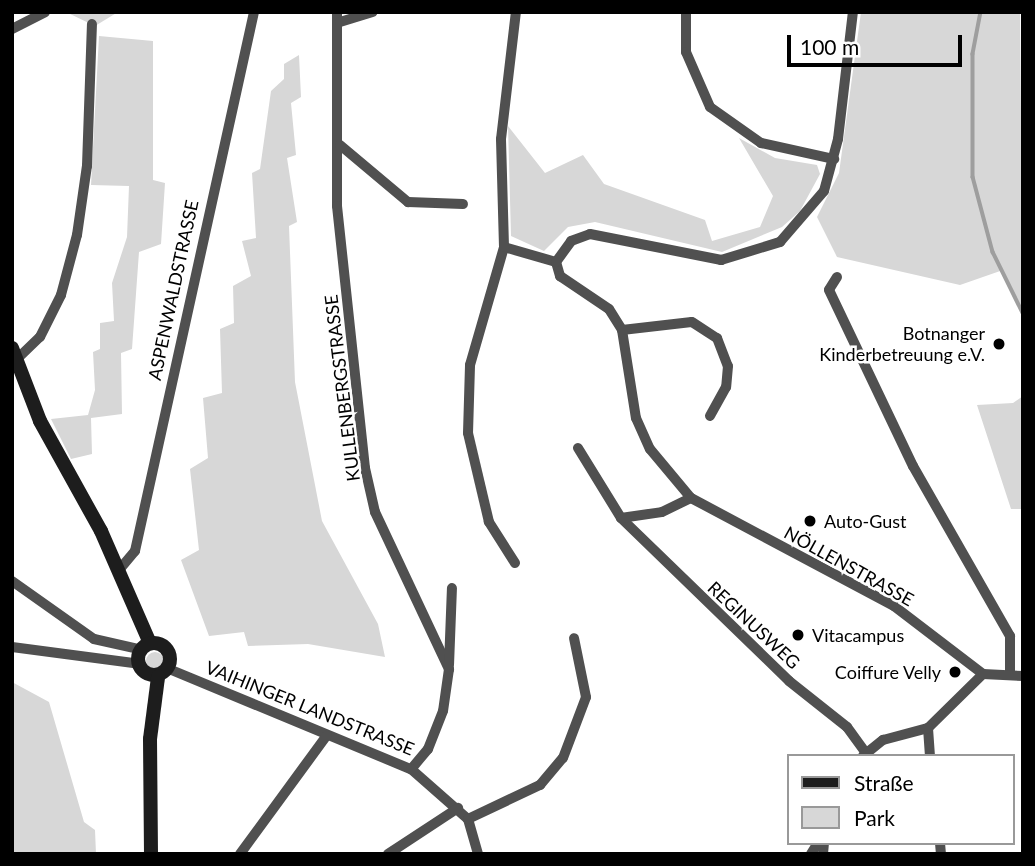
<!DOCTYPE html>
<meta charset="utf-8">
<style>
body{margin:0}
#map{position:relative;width:1035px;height:866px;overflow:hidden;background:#fff;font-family:Lato,sans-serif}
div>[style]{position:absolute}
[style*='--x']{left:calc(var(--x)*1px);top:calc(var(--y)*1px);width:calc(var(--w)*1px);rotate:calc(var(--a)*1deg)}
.green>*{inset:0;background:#d7d7d7}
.round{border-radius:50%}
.stream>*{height:3.5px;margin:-1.75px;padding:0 1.75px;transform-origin:1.75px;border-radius:1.75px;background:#9e9e9e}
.street>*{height:10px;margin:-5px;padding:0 5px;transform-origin:5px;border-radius:5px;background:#505050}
.secondary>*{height:14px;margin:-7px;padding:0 7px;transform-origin:7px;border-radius:7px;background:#1d1d1d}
.secondary>.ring{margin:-7px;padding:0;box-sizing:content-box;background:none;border:14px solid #1d1d1d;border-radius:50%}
.dots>*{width:19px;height:19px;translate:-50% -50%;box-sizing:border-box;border:4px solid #fff;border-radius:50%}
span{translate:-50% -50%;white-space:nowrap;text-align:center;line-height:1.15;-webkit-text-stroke:5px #fff;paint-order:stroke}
.street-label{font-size:18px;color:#000}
.poi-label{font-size:18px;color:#000}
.right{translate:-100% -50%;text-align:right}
.left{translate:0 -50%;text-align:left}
.frame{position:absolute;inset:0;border:14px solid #000;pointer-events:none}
.legend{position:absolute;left:787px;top:754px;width:228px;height:91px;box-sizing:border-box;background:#fff;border:2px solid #999;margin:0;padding:9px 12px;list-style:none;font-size:21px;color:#000}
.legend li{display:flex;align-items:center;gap:14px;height:35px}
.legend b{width:35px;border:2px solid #999}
.scale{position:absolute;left:787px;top:35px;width:175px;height:32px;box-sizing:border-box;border:4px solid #000;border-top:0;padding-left:9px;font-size:21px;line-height:24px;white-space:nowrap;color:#000;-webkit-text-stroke:5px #fff;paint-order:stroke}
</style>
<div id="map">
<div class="green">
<div style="clip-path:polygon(66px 12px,118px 12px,95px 26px)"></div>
<div style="clip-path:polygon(861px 12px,1020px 12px,1023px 314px,1003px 270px,960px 285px,837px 257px,817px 217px,839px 173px)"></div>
<div style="clip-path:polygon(99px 36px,153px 41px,153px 180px,165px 183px,161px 244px,139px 252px,132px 349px,121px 353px,122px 414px,91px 418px,92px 454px,71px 459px,51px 419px,88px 415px,95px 390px,93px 352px,100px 349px,100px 323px,114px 321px,112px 283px,127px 237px,129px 186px,91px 185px)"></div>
<div style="clip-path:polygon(299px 55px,301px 97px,291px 103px,296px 155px,287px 158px,297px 222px,289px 226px,295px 382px,322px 521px,378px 624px,385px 657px,308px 644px,248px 646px,244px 632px,209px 636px,181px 560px,199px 550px,190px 469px,208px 458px,203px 398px,222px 393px,220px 329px,234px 323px,233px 286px,251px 276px,242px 241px,256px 238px,252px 173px,260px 169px,271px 91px,284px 79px,284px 64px)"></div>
<div style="clip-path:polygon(508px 126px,545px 173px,583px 155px,604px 184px,705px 220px,712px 241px,760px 227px,773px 196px,739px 138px,775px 158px,817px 165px,820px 174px,800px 211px,782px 227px,722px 252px,595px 222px,568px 227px,544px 251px,511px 236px)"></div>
<div style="clip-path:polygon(1023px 396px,1023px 509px,1011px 509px,977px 405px,1013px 403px)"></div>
<div class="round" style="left:146px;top:652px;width:18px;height:18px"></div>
<div style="clip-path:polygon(12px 682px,49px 702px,84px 822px,95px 830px,96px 854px,12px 854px)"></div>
</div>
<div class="stream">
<div style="--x:981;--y:12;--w:43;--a:100.8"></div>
<div style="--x:973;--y:54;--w:123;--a:90"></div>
<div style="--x:973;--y:177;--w:78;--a:75.1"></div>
<div style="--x:993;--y:252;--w:68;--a:63.8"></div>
</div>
<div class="street">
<div style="--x:337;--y:12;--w:194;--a:90"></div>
<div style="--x:337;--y:206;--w:263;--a:83.9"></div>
<div style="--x:365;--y:468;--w:45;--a:77.2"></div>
<div style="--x:375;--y:512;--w:174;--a:64.8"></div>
<div style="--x:449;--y:669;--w:42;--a:98.1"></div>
<div style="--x:443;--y:711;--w:41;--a:111.5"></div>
<div style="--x:428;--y:749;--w:26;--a:130"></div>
<div style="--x:686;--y:12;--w:40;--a:90"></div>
<div style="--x:686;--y:52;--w:60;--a:66.4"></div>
<div style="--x:710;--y:107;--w:62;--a:35.2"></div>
<div style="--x:761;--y:143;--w:75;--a:12.4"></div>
<div style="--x:340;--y:22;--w:34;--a:-17"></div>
<div style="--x:12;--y:29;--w:37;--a:-27"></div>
<div style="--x:340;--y:145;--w:89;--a:40"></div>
<div style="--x:408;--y:202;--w:55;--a:2.1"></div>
<div style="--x:504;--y:247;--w:54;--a:16.1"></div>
<div style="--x:556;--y:262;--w:15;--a:74"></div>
<div style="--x:560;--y:276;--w:59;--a:34"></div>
<div style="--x:609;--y:309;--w:25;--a:58"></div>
<div style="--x:622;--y:330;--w:89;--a:81"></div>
<div style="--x:636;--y:418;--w:34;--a:66"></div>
<div style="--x:650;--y:449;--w:64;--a:50.1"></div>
<div style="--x:691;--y:498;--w:230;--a:28"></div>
<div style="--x:894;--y:606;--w:112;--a:37.4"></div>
<div style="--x:556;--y:262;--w:26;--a:-54"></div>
<div style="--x:571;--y:241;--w:20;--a:-20"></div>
<div style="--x:590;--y:234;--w:134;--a:11.2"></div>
<div style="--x:721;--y:260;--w:62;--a:-17"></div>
<div style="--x:780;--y:242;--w:67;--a:-49.2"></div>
<div style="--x:824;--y:191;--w:54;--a:-74.9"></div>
<div style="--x:838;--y:139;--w:128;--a:-83.3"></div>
<div style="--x:837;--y:277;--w:15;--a:122"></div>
<div style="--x:829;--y:290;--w:195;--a:64.5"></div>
<div style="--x:913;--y:466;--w:196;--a:60.3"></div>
<div style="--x:1010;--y:636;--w:37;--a:90"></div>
<div style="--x:622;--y:330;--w:70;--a:-6.5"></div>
<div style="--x:692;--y:322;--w:30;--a:33"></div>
<div style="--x:717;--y:338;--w:30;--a:69"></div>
<div style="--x:728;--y:366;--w:21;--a:95"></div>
<div style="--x:726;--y:387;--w:33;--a:119"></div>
<div style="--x:17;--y:359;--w:32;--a:-44"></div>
<div style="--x:40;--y:337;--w:47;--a:-63.4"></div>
<div style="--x:61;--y:295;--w:62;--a:-75.1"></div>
<div style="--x:77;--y:235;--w:70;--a:-81.8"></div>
<div style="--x:87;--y:166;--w:142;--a:-88"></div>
<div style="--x:578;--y:448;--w:82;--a:58.4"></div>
<div style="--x:621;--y:518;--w:234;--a:44.1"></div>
<div style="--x:789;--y:681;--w:74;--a:38.4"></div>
<div style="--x:847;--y:727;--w:32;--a:54"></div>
<div style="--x:621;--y:518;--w:41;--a:-8.3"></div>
<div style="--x:662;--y:512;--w:32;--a:-26"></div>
<div style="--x:515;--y:563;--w:49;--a:-122.4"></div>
<div style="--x:489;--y:522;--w:91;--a:-103.3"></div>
<div style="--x:468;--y:433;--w:68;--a:-88.3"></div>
<div style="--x:470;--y:365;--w:123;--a:-73.9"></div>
<div style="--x:504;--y:247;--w:108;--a:-91.6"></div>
<div style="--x:501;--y:139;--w:128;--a:-83.3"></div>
<div style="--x:119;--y:570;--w:25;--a:-50"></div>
<div style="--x:135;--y:551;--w:552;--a:-77.55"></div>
<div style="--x:12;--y:581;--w:100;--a:35.3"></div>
<div style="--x:94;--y:639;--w:45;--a:12.8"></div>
<div style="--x:12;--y:647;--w:130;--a:7.5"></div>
<div style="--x:449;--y:665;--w:77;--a:-87.8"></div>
<div style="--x:169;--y:669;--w:262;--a:22.5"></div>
<div style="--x:411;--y:769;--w:76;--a:41.3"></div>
<div style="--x:468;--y:819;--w:36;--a:74"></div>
<div style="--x:928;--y:728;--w:77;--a:-44.5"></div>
<div style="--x:983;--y:674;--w:40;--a:2.9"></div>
<div style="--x:928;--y:728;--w:28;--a:86"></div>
<div style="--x:863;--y:756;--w:26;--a:-39"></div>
<div style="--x:883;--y:740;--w:47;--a:-14.9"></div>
<div style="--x:468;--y:819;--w:80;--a:-25.3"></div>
<div style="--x:540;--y:785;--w:35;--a:-50"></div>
<div style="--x:563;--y:758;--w:65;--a:-69.3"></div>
<div style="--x:586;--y:697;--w:60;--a:-101.5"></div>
<div style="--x:940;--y:843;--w:11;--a:85"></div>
<div style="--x:240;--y:854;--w:147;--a:-53.8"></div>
<div style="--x:388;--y:854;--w:84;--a:-33.3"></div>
<div style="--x:811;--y:854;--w:13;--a:-58"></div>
<div style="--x:823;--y:854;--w:11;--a:-85"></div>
</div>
<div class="secondary">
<div style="--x:12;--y:348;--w:78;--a:69"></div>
<div style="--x:40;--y:421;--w:126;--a:61"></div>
<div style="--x:101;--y:531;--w:120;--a:66.4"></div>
<div class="ring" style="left:138px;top:643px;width:18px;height:18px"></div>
<div style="--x:151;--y:854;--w:115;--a:-90.5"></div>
<div style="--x:150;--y:739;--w:63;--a:-82.6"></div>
</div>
<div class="dots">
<div style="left:999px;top:344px;background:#000"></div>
<div style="left:810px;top:521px;background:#000"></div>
<div style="left:798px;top:635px;background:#000"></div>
<div style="left:955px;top:672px;background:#000"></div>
</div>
<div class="street-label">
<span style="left:173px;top:290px;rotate:-78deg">ASPENWALDSTRASSE</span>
<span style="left:342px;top:388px;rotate:-97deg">KULLENBERGSTRASSE</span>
<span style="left:849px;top:566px;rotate:29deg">NÖLLENSTRASSE</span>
<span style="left:754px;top:625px;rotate:43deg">REGINUSWEG</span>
<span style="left:310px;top:708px;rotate:22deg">VAIHINGER LANDSTRASSE</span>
</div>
<div class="poi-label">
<span class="right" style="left:985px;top:344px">Botnanger<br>Kinderbetreuung e.V.</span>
<span class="left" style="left:824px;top:521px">Auto-Gust</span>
<span class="left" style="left:812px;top:635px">Vitacampus</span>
<span class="right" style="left:941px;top:672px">Coiffure Velly</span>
</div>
<div class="frame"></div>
<ul class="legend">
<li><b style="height:9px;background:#1d1d1d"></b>Straße</li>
<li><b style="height:19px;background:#d7d7d7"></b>Park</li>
</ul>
<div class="scale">100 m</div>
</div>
